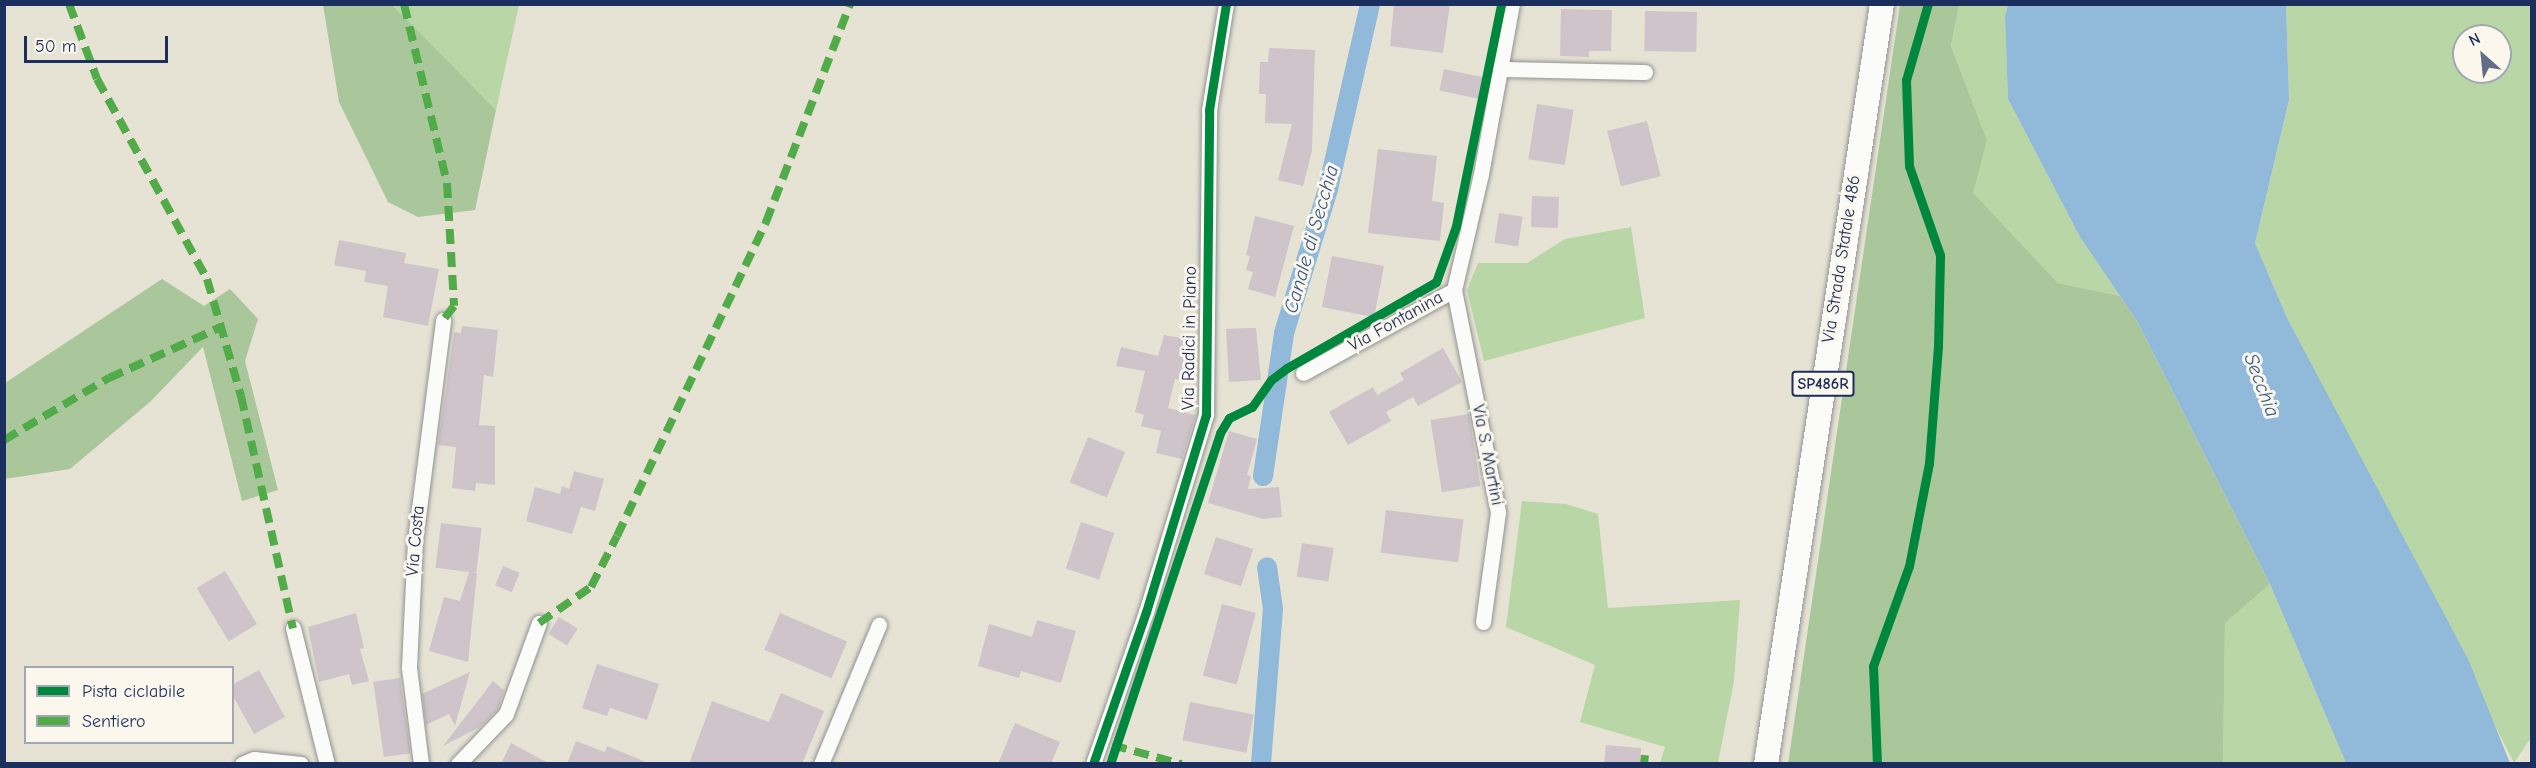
<!DOCTYPE html>
<style>
body{margin:0}
#map{position:relative;width:2536px;height:768px;overflow:hidden;background:#e6e3d4;font-family:"Comic Neue",sans-serif}
div>[style]{position:absolute}
[style*='--x']{left:calc(var(--x)*1px);top:calc(var(--y)*1px);width:calc(var(--w)*1px);rotate:calc(var(--a)*1deg)}
.green>*{inset:0;background:#b9d7a6}
.forest>*{inset:0;background:#aac79c}
.water>*{inset:0;background:#90b9da}
.canal>*{height:20px;margin:-10px;padding:0 10px;transform-origin:10px;border-radius:10px;background:#90b9da}
.building>*{inset:0;background:#cfc4ca;transform-origin:0 0}
.roads{filter:drop-shadow(0 0 2px #919393) drop-shadow(0 0 2px #919393)}
.street>*{height:15px;margin:-7.5px;padding:0 7.5px;transform-origin:7.5px;border-radius:7.5px;background:#fbfbf9}
.primary>*{height:24px;margin:-12px;padding:0 12px;transform-origin:12px;border-radius:12px;background:#fbfbf9}
.quiet>*{height:8px;margin-top:-4px;transform-origin:0;background:repeating-linear-gradient(90deg,#52ab49 0 15px,transparent 0 23px)}
.cycleway>*{height:9px;margin:-4.5px;padding:0 4.5px;transform-origin:4.5px;border-radius:4.5px;background:#00873e}
span{translate:-50% -50%;white-space:nowrap;text-align:center;line-height:1.15;-webkit-text-stroke:6px #fbf7ec;paint-order:stroke}
.shield-label span{padding:2px 4px;background:#fbf7ec;border:2px solid;border-radius:4px;-webkit-text-stroke-width:0}
.shield-label{font-size:16px;color:#1b2f5e;font-weight:700}
.street-label{font-size:18px;color:#1b2f5e}
.water-label{font-size:20px;color:#37598a;font-style:italic}
.frame{position:absolute;inset:0;border:6px solid #1b2f5e;pointer-events:none}
.legend{position:absolute;left:24px;top:666px;width:210px;height:78px;box-sizing:border-box;background:#fbf7ec;border:2px solid #a1a7b3;margin:0;padding:8px 10px;list-style:none;font-size:18px;color:#1b2f5e}
.legend li{display:flex;align-items:center;gap:12px;height:30px}
.legend b{width:30px;border:2px solid #a1a7b3}
.north{position:absolute;left:2452px;top:24px;width:60px;height:60px;box-sizing:border-box;background:#fbf7ec;border:2px solid #a1a7b3;border-radius:50%;rotate:333deg;font-size:16px;font-weight:700;line-height:24px;text-align:center;color:#1b2f5e}
.north::after{content:'';display:block;margin:auto;width:21px;height:27px;background:#626e87;clip-path:polygon(50% 0,100% 100%,50% 72%,0 100%)}
.scale{position:absolute;left:24px;top:36px;width:144px;height:27px;box-sizing:border-box;border:3px solid #1b2f5e;border-top:0;padding-left:8px;font-size:18px;line-height:21px;white-space:nowrap;color:#1b2f5e;-webkit-text-stroke:4px #fbf7ec;paint-order:stroke}
</style>
<div id="map">
<div class="green">
<div style="clip-path:polygon(392px 5px,519px 5px,496px 110px,438px 53px)"></div>
<div style="clip-path:polygon(1959px 5px,2008px 5px,2005px 16px,2008px 99px,2080px 237px,2120px 296px,2058px 283px,1972px 193px,1987px 140px,1951px 46px)"></div>
<div style="clip-path:polygon(evenodd,2286px 5px,2531px 5px,2532px 736px,2514px 763px,2288px 320px,2255px 243px,2289px 100px,2286px 5px,2464px 36px,2500px 36px,2500px 72px,2464px 72px,2464px 36px)"></div>
<div style="clip-path:polygon(1631px 227px,1645px 318px,1484px 361px,1467px 290px,1478px 263px,1527px 263px,1565px 239px)"></div>
<div style="clip-path:polygon(1522px 501px,1566px 504px,1598px 514px,1608px 608px,1740px 600px,1734px 681px,1718px 763px,1660px 763px,1665px 747px,1580px 722px,1595px 665px,1506px 627px)"></div>
<div style="clip-path:polygon(2270px 584px,2346px 763px,2223px 764px,2225px 623px)"></div>
</div>
<div class="forest">
<div style="clip-path:polygon(323px 5px,392px 5px,496px 110px,475px 210px,418px 217px,388px 202px,339px 102px)"></div>
<div style="clip-path:polygon(1900px 5px,1959px 5px,1951px 46px,1987px 140px,1973px 193px,2058px 283px,2120px 296px,2137px 321px,2270px 584px,2225px 623px,2223px 763px,1788px 764px)"></div>
<div style="clip-path:polygon(162px 279px,204px 306px,230px 289px,258px 319px,245px 361px,278px 490px,242px 501px,203px 347px,150px 402px,70px 469px,5px 479px,5px 383px)"></div>
</div>
<div class="water">
<div style="clip-path:polygon(2008px 5px,2286px 5px,2289px 100px,2255px 243px,2288px 320px,2468px 659px,2510px 763px,2346px 763px,2270px 584px,2137px 321px,2080px 237px,2008px 99px,2005px 16px)"></div>
</div>
<div class="canal">
<div style="--x:1263;--y:476;--w:145;--a:-81.6"></div>
<div style="--x:1284;--y:333;--w:151;--a:-73"></div>
<div style="--x:1328;--y:189;--w:190;--a:-77.2"></div>
<div style="--x:1261;--y:764;--w:155;--a:-85.6"></div>
<div style="--x:1273;--y:609;--w:42;--a:-98.1"></div>
</div>
<div class="building">
<div style="clip-path:polygon(1394px 4px,1450px 4px,1443px 53px,1390px 46px)"></div>
<div style="clip-path:polygon(1561px 9px,1612px 10px,1611px 51px,1589px 51px,1589px 57px,1560px 56px)"></div>
<div style="left:1645px;top:11px;width:52px;height:40px;rotate:1deg"></div>
<div style="clip-path:polygon(1269px 48px,1315px 50px,1312px 151px,1303px 186px,1278px 180px,1292px 124px,1265px 123px,1266px 94px,1259px 94px,1260px 62px,1268px 62px)"></div>
<div style="left:1444px;top:69px;width:42px;height:22px;rotate:12deg"></div>
<div style="left:1537px;top:104px;width:37px;height:56px;rotate:9deg"></div>
<div style="left:1647px;top:121px;width:57px;height:41px;rotate:76deg"></div>
<div style="clip-path:polygon(1378px 149px,1437px 156px,1432px 201px,1444px 203px,1440px 241px,1368px 233px)"></div>
<div style="left:1532px;top:196px;width:27px;height:31px;rotate:2deg"></div>
<div style="left:1499px;top:213px;width:24px;height:30px;rotate:9deg"></div>
<div style="clip-path:polygon(1255px 216px,1294px 226px,1275px 297px,1248px 289px,1253px 272px,1246px 270px,1250px 256px,1246px 255px)"></div>
<div style="clip-path:polygon(339px 240px,406px 253px,404px 263px,439px 269px,428px 326px,383px 317px,388px 286px,364px 282px,366px 271px,334px 265px)"></div>
<div style="left:1332px;top:256px;width:53px;height:52px;rotate:11deg"></div>
<div style="clip-path:polygon(462px 326px,498px 330px,493px 377px,484px 375px,479px 425px,495px 426px,495px 485px,476px 483px,475px 491px,452px 488px,456px 447px,438px 445px,454px 332px,461px 333px)"></div>
<div style="clip-path:polygon(1248px 328px,1256px 328px,1261px 380px,1229px 382px,1226px 329px)"></div>
<div style="clip-path:polygon(1164px 335px,1197px 341px,1187px 382px,1175px 379px,1168px 408px,1196px 415px,1182px 459px,1156px 453px,1161px 431px,1141px 426px,1144px 415px,1135px 412px,1145px 371px,1116px 366px,1121px 347px,1158px 356px)"></div>
<div style="clip-path:polygon(1443px 348px,1462px 382px,1418px 406px,1413px 397px,1386px 412px,1391px 421px,1348px 445px,1329px 412px,1373px 387px,1377px 395px,1404px 380px,1400px 373px)"></div>
<div style="left:1469px;top:414px;width:73px;height:39px;rotate:81deg"></div>
<div style="clip-path:polygon(1229px 431px,1257px 439px,1247px 475px,1251px 476px,1248px 489px,1279px 487px,1282px 517px,1263px 519px,1208px 503px)"></div>
<div style="left:1088px;top:437px;width:40px;height:49px;rotate:22deg"></div>
<div style="clip-path:polygon(574px 471px,604px 479px,595px 511px,581px 507px,572px 534px,526px 521px,535px 487px,560px 494px,562px 486px,569px 489px)"></div>
<div style="left:1386px;top:510px;width:78px;height:43px;rotate:7deg"></div>
<div style="left:1081px;top:522px;width:35px;height:49px;rotate:18deg"></div>
<div style="left:441px;top:523px;width:41px;height:45px;rotate:7deg"></div>
<div style="left:1216px;top:537px;width:39px;height:39px;rotate:18deg"></div>
<div style="left:1302px;top:543px;width:32px;height:34px;rotate:9deg"></div>
<div style="left:503px;top:566px;width:18px;height:21px;rotate:22deg"></div>
<div style="left:225px;top:571px;width:62px;height:33px;rotate:59deg"></div>
<div style="clip-path:polygon(469px 572px,477px 573px,468px 662px,429px 651px,444px 597px,460px 601px)"></div>
<div style="left:1222px;top:604px;width:35px;height:74px;rotate:15deg"></div>
<div style="clip-path:polygon(356px 613px,364px 648px,360px 649px,369px 681px,352px 685px,349px 674px,319px 682px,308px 627px)"></div>
<div style="left:780px;top:613px;width:73px;height:40px;rotate:23deg"></div>
<div style="left:559px;top:617px;width:22px;height:20px;rotate:32deg"></div>
<div style="clip-path:polygon(1037px 620px,1076px 631px,1061px 683px,1021px 671px,1019px 678px,978px 666px,989px 624px,1032px 637px)"></div>
<div style="clip-path:polygon(597px 664px,659px 684px,647px 720px,610px 708px,607px 716px,582px 708px)"></div>
<div style="clip-path:polygon(259px 670px,285px 717px,254px 734px,232px 694px,232px 685px)"></div>
<div style="clip-path:polygon(470px 672px,455px 726px,449px 714px,426px 725px,422px 694px)"></div>
<div style="left:400px;top:678px;width:76px;height:27px;rotate:82deg"></div>
<div style="clip-path:polygon(493px 681px,504px 690px,498px 709px,480px 727px,443px 746px)"></div>
<div style="clip-path:polygon(781px 693px,824px 711px,802px 764px,689px 764px,712px 701px,769px 722px)"></div>
<div style="left:1190px;top:702px;width:65px;height:39px;rotate:11deg"></div>
<div style="clip-path:polygon(1015px 723px,1060px 742px,1051px 764px,998px 764px)"></div>
<div style="clip-path:polygon(576px 741px,605px 752px,607px 746px,651px 764px,567px 764px)"></div>
<div style="clip-path:polygon(511px 743px,550px 764px,501px 764px)"></div>
<div style="clip-path:polygon(1606px 745px,1641px 748px,1640px 764px,1604px 764px)"></div>
</div>
<div class="roads">
<div class="street">
<div style="--x:1500;--y:69;--w:145;--a:1.2"></div>
<div style="--x:1303;--y:373;--w:172;--a:-28.8"></div>
<div style="--x:1483;--y:622;--w:111;--a:-82.2"></div>
<div style="--x:1498;--y:512;--w:226;--a:-101.2"></div>
<div style="--x:1454;--y:290;--w:119;--a:-76.9"></div>
<div style="--x:1481;--y:174;--w:173;--a:-79.7"></div>
<div style="--x:293;--y:628;--w:140;--a:76"></div>
<div style="--x:242;--y:764;--w:13;--a:-23"></div>
<div style="--x:254;--y:759;--w:47;--a:6.1"></div>
<div style="--x:421;--y:764;--w:98;--a:-97.1"></div>
<div style="--x:409;--y:667;--w:127;--a:-87.3"></div>
<div style="--x:415;--y:540;--w:222;--a:-82.7"></div>
<div style="--x:458;--y:764;--w:69;--a:-46.2"></div>
<div style="--x:506;--y:714;--w:97;--a:-70.1"></div>
<div style="--x:821;--y:764;--w:151;--a:-67.4"></div>
<div style="--x:1093;--y:764;--w:161;--a:-70.8"></div>
<div style="--x:1146;--y:612;--w:206;--a:-73.1"></div>
<div style="--x:1206;--y:415;--w:305;--a:-89.4"></div>
<div style="--x:1209;--y:110;--w:107;--a:-80.9"></div>
</div>
<div class="primary">
<div style="--x:1766;--y:764;--w:769;--a:-81.32"></div>
</div>
</div>
<div class="quiet">
<div style="--x:69;--y:4;--w:80;--a:69.5"></div>
<div style="--x:97;--y:79;--w:228;--a:61.2"></div>
<div style="--x:207;--y:279;--w:122;--a:73.8"></div>
<div style="--x:241;--y:396;--w:238;--a:77.4"></div>
<div style="--x:404;--y:4;--w:184;--a:76.5"></div>
<div style="--x:447;--y:183;--w:123;--a:86.7"></div>
<div style="--x:454;--y:306;--w:18;--a:128"></div>
<div style="--x:4;--y:440;--w:122;--a:-30.6"></div>
<div style="--x:109;--y:378;--w:123;--a:-24.5"></div>
<div style="--x:539;--y:623;--w:63;--a:-34.7"></div>
<div style="--x:591;--y:587;--w:57;--a:-63"></div>
<div style="--x:617;--y:536;--w:348;--a:-64.6"></div>
<div style="--x:766;--y:222;--w:234;--a:-68.9"></div>
<div style="--x:1112;--y:745;--w:72;--a:15.4"></div>
<div style="--x:1644;--y:764;--w:9;--a:-84"></div>
</div>
<div class="cycleway">
<div style="--x:1093;--y:764;--w:161;--a:-70.8"></div>
<div style="--x:1146;--y:612;--w:206;--a:-73.1"></div>
<div style="--x:1206;--y:415;--w:305;--a:-89.4"></div>
<div style="--x:1209;--y:110;--w:107;--a:-80.9"></div>
<div style="--x:1110;--y:764;--w:349;--a:-71.6"></div>
<div style="--x:1220;--y:433;--w:17;--a:-59"></div>
<div style="--x:1229;--y:418;--w:25;--a:-26"></div>
<div style="--x:1252;--y:407;--w:33;--a:-55"></div>
<div style="--x:1271;--y:380;--w:20;--a:-37"></div>
<div style="--x:1287;--y:368;--w:172;--a:-30"></div>
<div style="--x:1436;--y:282;--w:59;--a:-70.3"></div>
<div style="--x:1456;--y:226;--w:227;--a:-78.5"></div>
<div style="--x:1877;--y:764;--w:98;--a:-92.3"></div>
<div style="--x:1873;--y:666;--w:106;--a:-70.2"></div>
<div style="--x:1909;--y:566;--w:105;--a:-79"></div>
<div style="--x:1929;--y:463;--w:117;--a:-85.6"></div>
<div style="--x:1938;--y:346;--w:91;--a:-88.7"></div>
<div style="--x:1940;--y:255;--w:94;--a:-109.2"></div>
<div style="--x:1909;--y:166;--w:86;--a:-92"></div>
<div style="--x:1906;--y:80;--w:79;--a:-73.9"></div>
</div>
<div class="shield-label">
<span style="left:1823px;top:384px">SP486R</span>
</div>
<div class="street-label">
<span style="left:1842px;top:259px;rotate:-81deg">Via Strada Statale 486</span>
<span style="left:1396px;top:322px;rotate:-29deg">Via Fontanina</span>
<span style="left:1190px;top:338px;rotate:-89deg">Via Radici in Piano</span>
<span style="left:1487px;top:455px;rotate:79deg">Via S. Martini</span>
<span style="left:416px;top:541px;rotate:-85deg">Via Costa</span>
</div>
<div class="water-label">
<span style="left:1311px;top:239px;rotate:-74deg">Canale di Secchia</span>
<span style="left:2262px;top:385px;rotate:69deg">Secchia</span>
</div>
<div class="frame"></div>
<ul class="legend">
<li><b style="height:8px;background:#00873e"></b>Pista ciclabile</li>
<li><b style="height:8px;background:#52ab49"></b>Sentiero</li>
</ul>
<div class="north">N</div>
<div class="scale">50 m</div>
</div>
